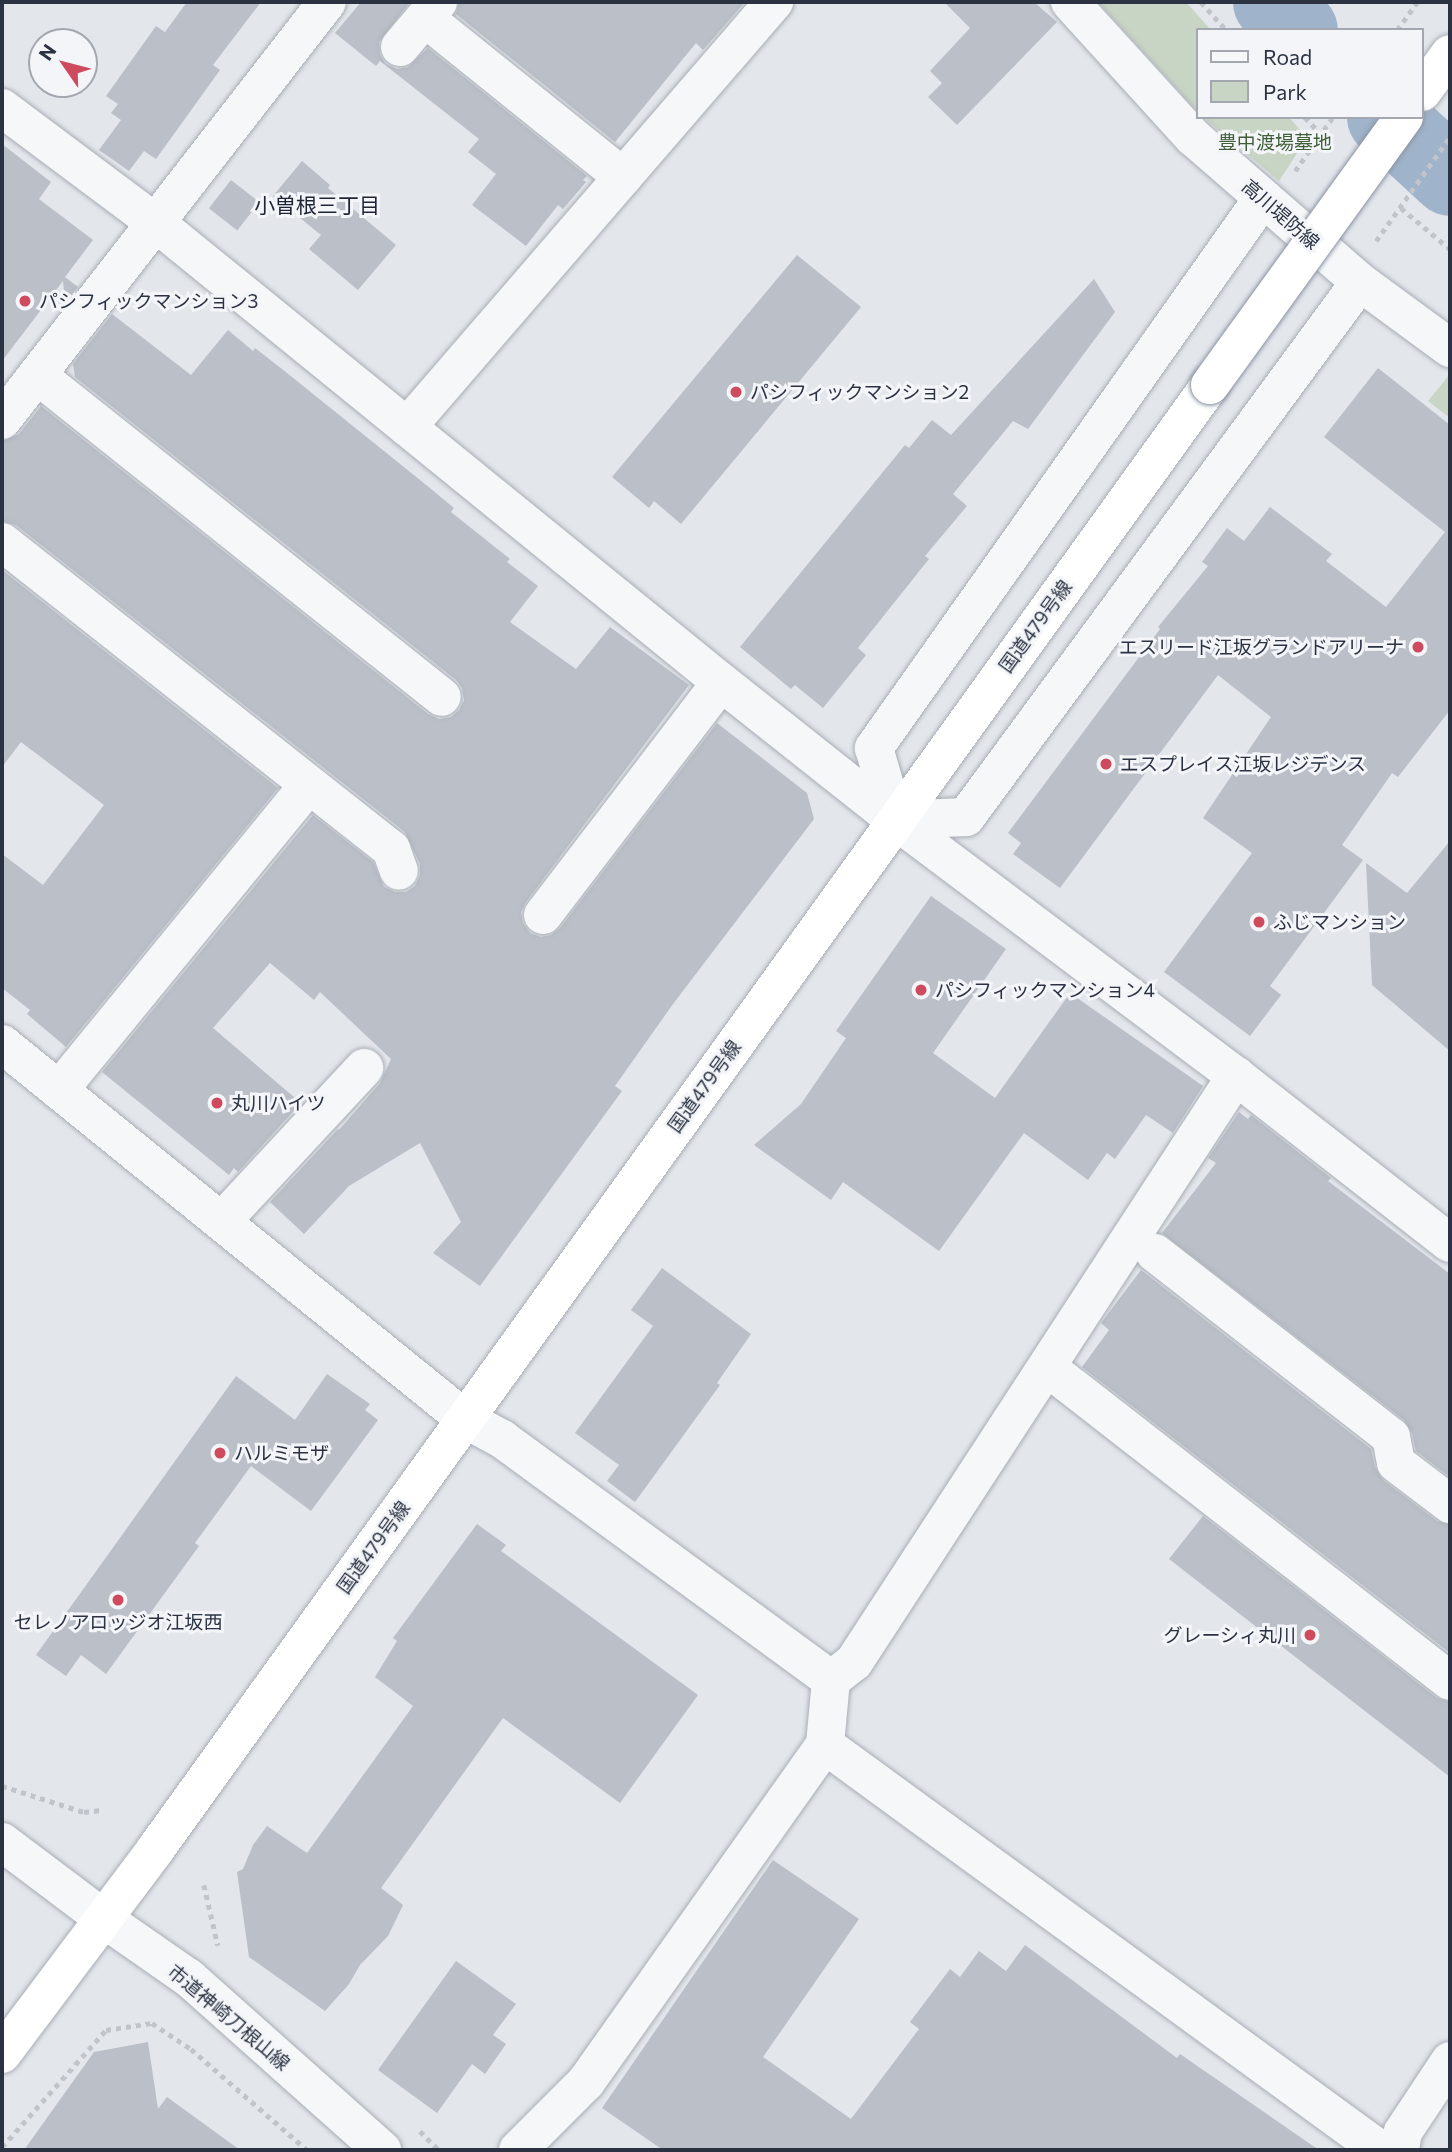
<!DOCTYPE html>
<meta charset="utf-8">
<style>
body{margin:0}
#map{position:relative;width:1452px;height:2152px;overflow:hidden;background:#e3e6eb;font-family:Commissioner,"Noto Sans JP",sans-serif}
div>[style]{position:absolute}
[style*='--x']{left:calc(var(--x)*1px);top:calc(var(--y)*1px);width:calc(var(--w)*1px);rotate:calc(var(--a)*1deg)}
.green>*{inset:0;background:#c8d5c4}
.river>*{height:79px;margin:-39.5px;padding:0 39.5px;transform-origin:39.5px;border-radius:39.5px;background:#9fb3ca}
.building>*{inset:0;background:#babfc8;transform-origin:0 0}
.path>*{height:4.5px;margin-top:-2.25px;transform-origin:0;background:repeating-linear-gradient(90deg,#c1c4ca 0 5px,transparent 0 10px)}
.roads{filter:drop-shadow(0 0 2px #a8adb5) drop-shadow(0 0 2px #a8adb5)}
.minor>*{height:38px;margin:-19px;padding:0 19px;transform-origin:19px;border-radius:19px;background:#f6f7f9}
.highway>*{height:38px;margin:-19px;padding:0 19px;transform-origin:19px;border-radius:19px;background:#fff}
.bridges{filter:drop-shadow(0 0 2px #8a93a2) drop-shadow(0 0 2px #8a93a2)}
.highway-bridge>*{height:38px;margin:-19px;padding:0 19px;transform-origin:19px;border-radius:19px;background:#fff}
.dots>*{width:19px;height:19px;translate:-50% -50%;box-sizing:border-box;border:4px solid #f3f5f8;border-radius:50%}
span{translate:-50% -50%;white-space:nowrap;text-align:center;line-height:1.15;-webkit-text-stroke:6px #f3f5f8;paint-order:stroke}
.park-label{font-size:19px;color:#3f5f38}
.street-label{font-size:19px;color:#2b3343}
.poi-label{font-size:19px;color:#2b3343}
.left{translate:0 -50%;text-align:left}
.right{translate:-100% -50%;text-align:right}
.neighbourhood-label{font-size:21px;color:#1d2434}
.frame{position:absolute;inset:0;border:4px solid #2b3343;pointer-events:none}
.legend{position:absolute;left:1196px;top:28px;width:228px;height:91px;box-sizing:border-box;background:#f3f5f8;border:2px solid #a3a7b0;margin:0;padding:9px 12px;list-style:none;font-size:21px;color:#2b3343}
.legend li{display:flex;align-items:center;gap:14px;height:35px}
.legend b{width:35px;border:2px solid #a3a7b0}
.north{position:absolute;left:28px;top:28px;width:70px;height:70px;box-sizing:border-box;background:#f3f5f8;border:2px solid #a3a7b0;border-radius:50%;rotate:305deg;font-size:19px;font-weight:700;line-height:28px;text-align:center;color:#2b3343}
.north::after{content:'';display:block;margin:auto;width:24px;height:32px;background:#ce4a5c;clip-path:polygon(50% 0,100% 100%,50% 72%,0 100%)}
</style>
<div id="map">
<div class="green">
<div style="clip-path:polygon(1098px 2px,1186px 2px,1211px 30px,1198px 30px,1198px 112px)"></div>
<div style="clip-path:polygon(1203px 117px,1289px 117px,1307px 138px,1279px 181px)"></div>
<div style="clip-path:polygon(1450px 374px,1450px 418px,1428px 401px)"></div>
</div>
<div class="river">
<div style="--x:1272;--y:2;--w:38;--a:47"></div>
<div style="--x:1386;--y:117;--w:87;--a:42.7"></div>
</div>
<div class="building">
<div style="clip-path:polygon(187px 2px,261px 2px,213px 65px,220px 70px,156px 159px,144px 151px,129px 171px,99px 150px,121px 120px,111px 113px,118px 104px,106px 96px,156px 26px,165px 32px)"></div>
<div style="clip-path:polygon(361px 2px,410px 2px,379px 42px,380px 55px,386px 64px,397px 69px,408px 67px,428px 48px,587px 176px,583px 180px,586px 182px,563px 209px,558px 205px,526px 246px,472px 205px,496px 174px,468px 152px,479px 139px,380px 61px,376px 66px,335px 33px)"></div>
<div style="clip-path:polygon(459px 2px,745px 2px,703px 50px,696px 43px,615px 142px,456px 14px)"></div>
<div style="clip-path:polygon(944px 2px,1034px 2px,1057px 22px,957px 125px,928px 97px,942px 83px,930px 71px,970px 28px)"></div>
<div style="clip-path:polygon(2px 144px,51px 182px,39px 199px,93px 240px,65px 277px,78px 287px,65px 303px,63px 281px,2px 361px)"></div>
<div style="clip-path:polygon(302px 161px,330px 185px,328px 188px,396px 245px,358px 290px,309px 249px,321px 235px,273px 196px)"></div>
<div style="left:231px;top:180px;width:36px;height:36px;rotate:38deg"></div>
<div style="clip-path:polygon(797px 255px,861px 307px,681px 524px,654px 501px,649px 508px,612px 477px)"></div>
<div style="clip-path:polygon(1094px 279px,1115px 312px,1028px 429px,1013px 421px,953px 494px,967px 506px,925px 556px,929px 559px,858px 648px,866px 655px,823px 708px,795px 685px,791px 689px,740px 647px,905px 445px,909px 448px,932px 420px,951px 435px)"></div>
<div style="clip-path:polygon(112px 314px,191px 375px,228px 330px,253px 351px,255px 348px,282px 369px,425px 484px,454px 508px,451px 512px,510px 559px,507px 562px,538px 586px,510px 622px,576px 669px,610px 627px,689px 685px,526px 902px,521px 912px,523px 923px,530px 933px,541px 937px,551px 935px,560px 928px,717px 723px,807px 793px,814px 819px,673px 1004px,615px 1086px,622px 1091px,480px 1286px,433px 1253px,461px 1222px,420px 1143px,349px 1186px,304px 1234px,270px 1202px,338px 1129px,339px 1130px,380px 1083px,391px 1059px,320px 992px,314px 1000px,270px 963px,213px 1028px,301px 1103px,238px 1172px,234px 1168px,229px 1175px,102px 1072px,313px 815px,373px 862px,384px 887px,395px 892px,406px 892px,415px 886px,420px 875px,420px 864px,405px 832px,16px 525px,2px 521px,2px 441px,19px 434px,41px 406px,428px 714px,439px 719px,451px 717px,459px 710px,464px 700px,462px 688px,456px 680px,75px 377px,73px 364px)"></div>
<div style="clip-path:polygon(1378px 368px,1450px 425px,1450px 710px,1398px 777px,1392px 773px,1342px 845px,1363px 860px,1270px 986px,1281px 995px,1250px 1036px,1164px 972px,1252px 853px,1203px 818px,1271px 717px,1218px 675px,1060px 888px,1013px 854px,1021px 843px,1008px 833px,1160px 629px,1158px 627px,1208px 566px,1202px 562px,1227px 528px,1244px 541px,1270px 507px,1332px 554px,1326px 561px,1386px 607px,1445px 532px,1324px 437px)"></div>
<div style="clip-path:polygon(2px 570px,278px 788px,66px 1047px,27px 1014px,30px 1010px,2px 988px,2px 854px,43px 885px,104px 805px,21px 742px,2px 767px)"></div>
<div style="clip-path:polygon(1450px 841px,1450px 1051px,1372px 985px,1366px 863px,1407px 893px)"></div>
<div style="clip-path:polygon(931px 896px,1006px 949px,933px 1053px,995px 1098px,1070px 993px,1203px 1086px,1173px 1133px,1146px 1115px,1115px 1159px,1107px 1153px,1088px 1180px,1024px 1133px,939px 1251px,843px 1182px,831px 1200px,754px 1145px,801px 1104px,846px 1038px,836px 1031px)"></div>
<div style="clip-path:polygon(1239px 1112px,1248px 1119px,1251px 1115px,1331px 1178px,1328px 1181px,1450px 1274px,1450px 1477px,1416px 1451px,1412px 1433px,1404px 1420px,1162px 1233px,1216px 1163px,1208px 1158px)"></div>
<div style="clip-path:polygon(662px 1268px,751px 1334px,717px 1383px,720px 1385px,635px 1502px,607px 1481px,619px 1465px,575px 1433px,653px 1326px,631px 1310px)"></div>
<div style="clip-path:polygon(1141px 1270px,1371px 1449px,1375px 1467px,1383px 1480px,1437px 1521px,1450px 1525px,1450px 1653px,1082px 1367px,1109px 1330px,1101px 1323px)"></div>
<div style="clip-path:polygon(327px 1374px,370px 1404px,365px 1410px,378px 1420px,311px 1511px,251px 1466px,195px 1543px,199px 1546px,106px 1674px,81px 1655px,66px 1676px,36px 1655px,236px 1376px,295px 1420px)"></div>
<div style="clip-path:polygon(1203px 1516px,1437px 1698px,1450px 1702px,1450px 1777px,1169px 1559px)"></div>
<div style="clip-path:polygon(477px 1524px,506px 1545px,501px 1551px,698px 1695px,620px 1803px,503px 1718px,381px 1888px,403px 1905px,388px 1936px,360px 1965px,349px 1984px,325px 2011px,249px 1957px,237px 1872px,243px 1869px,253px 1845px,267px 1826px,307px 1853px,413px 1706px,375px 1677px,397px 1641px,393px 1638px)"></div>
<div style="clip-path:polygon(773px 1860px,859px 1919px,763px 2057px,851px 2119px,919px 2029px,910px 2022px,950px 1969px,960px 1977px,979px 1951px,1006px 1971px,1025px 1945px,1177px 2058px,1180px 2054px,1319px 2150px,663px 2150px,602px 2108px)"></div>
<div style="clip-path:polygon(456px 1961px,516px 2004px,493px 2035px,506px 2044px,485px 2074px,472px 2064px,437px 2113px,378px 2070px)"></div>
<div style="clip-path:polygon(148px 2042px,158px 2109px,167px 2097px,240px 2150px,24px 2150px,94px 2052px)"></div>
</div>
<div class="path">
<div style="--x:1201;--y:2;--w:38;--a:48"></div>
<div style="--x:1397;--y:30;--w:34;--a:-54"></div>
<div style="--x:1305;--y:117;--w:23;--a:47"></div>
<div style="--x:1295;--y:171;--w:66;--a:-54.9"></div>
<div style="--x:1401;--y:208;--w:64;--a:39.9"></div>
<div style="--x:1376;--y:241;--w:128;--a:-54.6"></div>
<div style="--x:2;--y:1786;--w:86;--a:17.6"></div>
<div style="--x:84;--y:1812;--w:17;--a:-7"></div>
<div style="--x:204;--y:1885;--w:62;--a:76.9"></div>
<div style="--x:420;--y:2131;--w:27;--a:45"></div>
<div style="--x:2;--y:2147;--w:157;--a:-48.4"></div>
<div style="--x:106;--y:2030;--w:47;--a:-8.7"></div>
<div style="--x:152;--y:2023;--w:47;--a:33.7"></div>
<div style="--x:191;--y:2049;--w:154;--a:41"></div>
</div>
<div class="roads">
<div class="minor">
<div style="--x:1070;--y:2;--w:183;--a:47.7"></div>
<div style="--x:1193;--y:137;--w:221;--a:41"></div>
<div style="--x:1360;--y:282;--w:112;--a:36.3"></div>
<div style="--x:425;--y:18;--w:254;--a:38.8"></div>
<div style="--x:400;--y:47;--w:59;--a:-49.8"></div>
<div style="--x:2;--y:108;--w:192;--a:36.8"></div>
<div style="--x:156;--y:223;--w:728;--a:39.09"></div>
<div style="--x:721;--y:682;--w:222;--a:38.4"></div>
<div style="--x:895;--y:820;--w:426;--a:36.9"></div>
<div style="--x:1236;--y:1076;--w:271;--a:38"></div>
<div style="--x:1263;--y:198;--w:674;--a:125.27"></div>
<div style="--x:874;--y:748;--w:75;--a:73.7"></div>
<div style="--x:895;--y:820;--w:71;--a:-2.4"></div>
<div style="--x:966;--y:817;--w:664;--a:-53.63"></div>
<div style="--x:37;--y:375;--w:517;--a:38.49"></div>
<div style="--x:2;--y:420;--w:529;--a:-52.13"></div>
<div style="--x:407;--y:427;--w:562;--a:-49.19"></div>
<div style="--x:2;--y:542;--w:496;--a:38.3"></div>
<div style="--x:391;--y:849;--w:23;--a:70"></div>
<div style="--x:543;--y:915;--w:293;--a:-52.6"></div>
<div style="--x:2;--y:1044;--w:596;--a:39.01"></div>
<div style="--x:465;--y:1419;--w:42;--a:28.4"></div>
<div style="--x:502;--y:1439;--w:408;--a:36.2"></div>
<div style="--x:831;--y:1680;--w:65;--a:95.3"></div>
<div style="--x:825;--y:1745;--w:687;--a:36.12"></div>
<div style="--x:59;--y:1090;--w:394;--a:-50.7"></div>
<div style="--x:222;--y:1221;--w:209;--a:-47.1"></div>
<div style="--x:1155;--y:1253;--w:299;--a:37.9"></div>
<div style="--x:1391;--y:1437;--w:26;--a:79"></div>
<div style="--x:1396;--y:1463;--w:68;--a:37.2"></div>
<div style="--x:1048;--y:1368;--w:509;--a:37.9"></div>
<div style="--x:831;--y:1680;--w:29;--a:-38"></div>
<div style="--x:854;--y:1662;--w:700;--a:-56.9"></div>
<div style="--x:2;--y:1842;--w:128;--a:37"></div>
<div style="--x:104;--y:1919;--w:103;--a:34.8"></div>
<div style="--x:189;--y:1978;--w:259;--a:41.7"></div>
<div style="--x:518;--y:2150;--w:96;--a:-45"></div>
<div style="--x:586;--y:2082;--w:413;--a:-54.7"></div>
<div style="--x:1400;--y:2150;--w:18;--a:-81"></div>
<div style="--x:1403;--y:2132;--w:85;--a:-56.5"></div>
</div>
<div class="highway">
<div style="--x:1422;--y:92;--w:47;--a:-53.6"></div>
<div style="--x:2;--y:2054;--w:255;--a:-53.1"></div>
<div style="--x:155;--y:1850;--w:1805;--a:-54.24"></div>
</div>
</div>
<div class="bridges">
<div class="highway-bridge">
<div style="--x:1210;--y:385;--w:331;--a:-54.1"></div>
</div>
</div>
<div class="dots">
<div style="left:25px;top:301px;background:#ce4a5c"></div>
<div style="left:736px;top:392px;background:#ce4a5c"></div>
<div style="left:1418px;top:647px;background:#ce4a5c"></div>
<div style="left:1106px;top:764px;background:#ce4a5c"></div>
<div style="left:1259px;top:922px;background:#ce4a5c"></div>
<div style="left:921px;top:990px;background:#ce4a5c"></div>
<div style="left:217px;top:1103px;background:#ce4a5c"></div>
<div style="left:220px;top:1453px;background:#ce4a5c"></div>
<div style="left:118px;top:1600px;background:#ce4a5c"></div>
<div style="left:1310px;top:1635px;background:#ce4a5c"></div>
</div>
<div class="park-label">
<span style="left:1275px;top:142px">豊中渡場墓地</span>
</div>
<div class="street-label">
<span style="left:1281px;top:214px;rotate:41deg">高川堤防線</span>
<span style="left:1035px;top:626px;rotate:-54deg">国道479号線</span>
<span style="left:704px;top:1086px;rotate:-54deg">国道479号線</span>
<span style="left:373px;top:1547px;rotate:-54deg">国道479号線</span>
<span style="left:229px;top:2017px;rotate:40deg">市道神崎刀根山線</span>
</div>
<div class="poi-label">
<span class="left" style="left:39px;top:301px">パシフィックマンション3</span>
<span class="left" style="left:750px;top:392px">パシフィックマンション2</span>
<span class="right" style="left:1404px;top:647px">エスリード江坂グランドアリーナ</span>
<span class="left" style="left:1120px;top:764px">エスプレイス江坂レジデンス</span>
<span class="left" style="left:1273px;top:922px">ふじマンション</span>
<span class="left" style="left:935px;top:990px">パシフィックマンション4</span>
<span class="left" style="left:231px;top:1103px">丸川ハイツ</span>
<span class="left" style="left:234px;top:1453px">ハルミモザ</span>
<span style="left:118px;top:1622px">セレノアロッジオ江坂西</span>
<span class="right" style="left:1296px;top:1635px">グレーシィ丸川</span>
</div>
<div class="neighbourhood-label">
<span style="left:317px;top:205px">小曽根三丁目</span>
</div>
<div class="frame"></div>
<ul class="legend">
<li><b style="height:9px;background:#f6f7f9"></b>Road</li>
<li><b style="height:19px;background:#c8d5c4"></b>Park</li>
</ul>
<div class="north">N</div>
</div>
